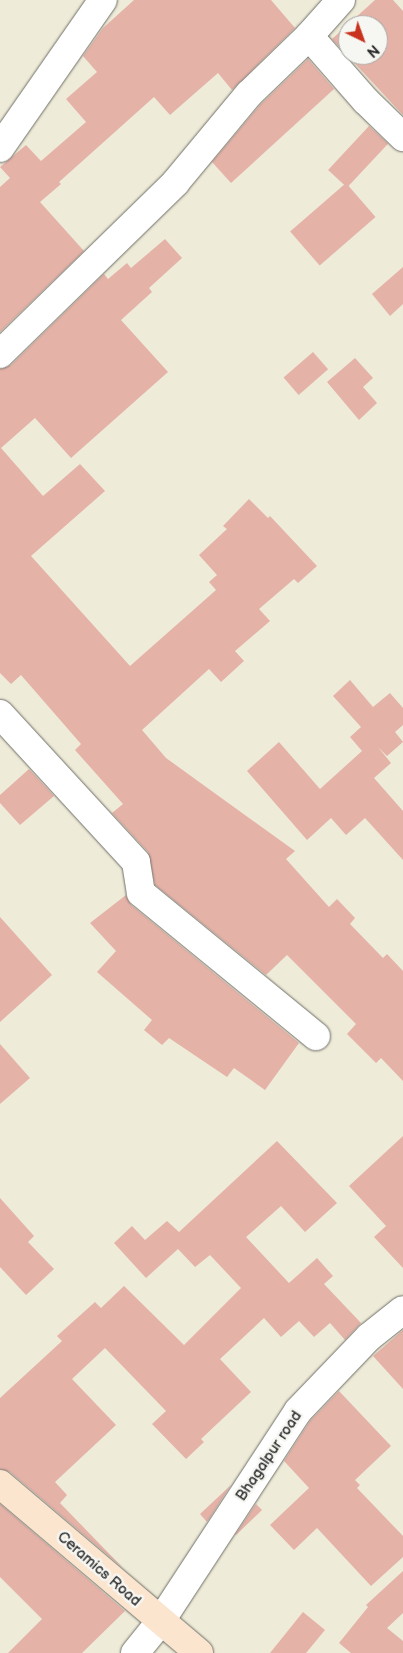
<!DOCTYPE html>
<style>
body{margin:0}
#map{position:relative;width:403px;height:1653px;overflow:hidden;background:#eeebd8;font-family:"Balsamiq Sans",sans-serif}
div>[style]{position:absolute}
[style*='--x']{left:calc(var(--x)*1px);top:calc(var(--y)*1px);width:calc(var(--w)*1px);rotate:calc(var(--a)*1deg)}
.building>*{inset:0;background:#e5b2a8;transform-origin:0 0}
.roads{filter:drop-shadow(0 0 1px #6f6e68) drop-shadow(0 0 1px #6f6e68)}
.street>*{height:28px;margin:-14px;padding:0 14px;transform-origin:14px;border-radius:14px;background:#fff}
.secondary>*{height:28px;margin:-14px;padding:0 14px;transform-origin:14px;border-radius:14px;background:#fbe5cf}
span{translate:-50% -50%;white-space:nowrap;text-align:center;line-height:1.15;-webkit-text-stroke:5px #f6f6f2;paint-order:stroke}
.street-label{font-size:15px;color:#2b2b2b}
.north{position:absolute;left:338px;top:15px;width:50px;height:50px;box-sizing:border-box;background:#f6f6f2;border:1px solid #a5a5a2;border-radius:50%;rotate:138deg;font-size:14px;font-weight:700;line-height:20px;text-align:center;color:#2b2b2b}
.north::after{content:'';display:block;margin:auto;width:18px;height:22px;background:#c8321e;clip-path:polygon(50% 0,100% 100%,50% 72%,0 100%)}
</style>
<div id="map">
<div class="building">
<div style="clip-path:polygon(134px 0,271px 0,295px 28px,232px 90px,218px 73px,170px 115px,154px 97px,59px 182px,61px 184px,40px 202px,84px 251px,0 332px,0 187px,10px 178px,0 167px,26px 145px,41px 161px,86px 122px,66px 99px,97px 72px,83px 56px,103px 28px)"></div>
<div style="clip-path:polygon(evenodd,375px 0,393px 0,403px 11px,403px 115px,332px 39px,375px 0,348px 25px,378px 25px,378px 55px,348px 55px,348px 25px)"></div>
<div style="clip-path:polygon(308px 59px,334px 89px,231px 183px,212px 162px,260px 105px)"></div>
<div style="left:369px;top:126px;width:26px;height:60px;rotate:43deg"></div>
<div style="left:346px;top:183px;width:45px;height:74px;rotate:49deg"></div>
<div style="clip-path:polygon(165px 239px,182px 258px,149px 288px,152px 292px,121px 320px,168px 372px,71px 458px,35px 418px,1px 448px,43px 496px,80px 464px,105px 491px,31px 556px,130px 666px,216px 590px,209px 582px,217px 575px,199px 555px,227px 529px,223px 526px,249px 499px,268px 518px,270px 516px,317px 566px,298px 583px,294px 579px,259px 609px,270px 621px,235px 651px,244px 661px,221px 682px,209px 669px,142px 730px,166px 758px,295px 851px,286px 859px,329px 907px,337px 899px,355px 918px,350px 924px,383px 958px,387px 954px,403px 971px,403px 1081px,381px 1058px,376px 1063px,347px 1034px,356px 1024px,287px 955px,266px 975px,155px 885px,148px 852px,112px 813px,123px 804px,75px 750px,81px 744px,21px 675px,11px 684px,0 673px,0 369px,11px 365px,104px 274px,108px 279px,127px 263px,131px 268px)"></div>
<div style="clip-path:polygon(403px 267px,403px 304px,390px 316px,372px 294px)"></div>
<div style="left:313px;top:352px;width:23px;height:39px;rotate:49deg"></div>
<div style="clip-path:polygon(355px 358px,373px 378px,363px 387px,377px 403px,359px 420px,327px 382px)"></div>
<div style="clip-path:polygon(350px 680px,373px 707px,390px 693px,403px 708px,403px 725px,395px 732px,403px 742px,387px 756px,378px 747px,391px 763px,374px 778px,403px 811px,403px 860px,365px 818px,346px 835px,331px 818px,307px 840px,247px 771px,279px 742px,320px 789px,362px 751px,350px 737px,361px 727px,333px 696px)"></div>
<div style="clip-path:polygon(29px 769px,54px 796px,20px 825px,0 803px,0 795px)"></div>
<div style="clip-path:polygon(126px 895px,131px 905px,299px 1043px,265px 1090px,234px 1068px,227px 1077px,169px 1038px,162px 1045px,144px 1030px,152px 1020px,97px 972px,116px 951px,90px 923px)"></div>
<div style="clip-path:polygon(0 917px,52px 975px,0 1022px)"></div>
<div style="clip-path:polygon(0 1044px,30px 1078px,0 1104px)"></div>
<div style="clip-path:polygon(403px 1136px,403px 1268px,374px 1237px,386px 1226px,349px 1186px)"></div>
<div style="clip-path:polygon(277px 1141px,337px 1203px,305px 1232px,281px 1206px,246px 1237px,289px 1283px,317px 1258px,333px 1276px,324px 1284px,361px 1323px,345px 1340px,330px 1323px,314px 1337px,299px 1321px,281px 1337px,264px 1318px,220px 1359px,251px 1392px,201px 1439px,204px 1442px,186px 1459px,152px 1424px,166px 1411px,105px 1348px,72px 1379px,116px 1425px,55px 1482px,67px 1495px,60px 1503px,123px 1568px,10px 1472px,0 1469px,0 1398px,62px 1341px,57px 1336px,95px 1302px,101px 1308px,124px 1286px,184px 1345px,241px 1288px,210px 1255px,195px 1267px,178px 1249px,146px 1278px,114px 1243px,132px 1226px,145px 1240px,167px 1221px,179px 1232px)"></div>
<div style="clip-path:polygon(0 1198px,34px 1236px,28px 1242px,54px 1269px,26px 1295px,0 1267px)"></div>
<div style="clip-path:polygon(403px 1330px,403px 1389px,373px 1356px)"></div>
<div style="clip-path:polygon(339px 1391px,391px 1446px,355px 1480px,360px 1485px,357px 1488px,403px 1536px,403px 1557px,371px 1586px,317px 1528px,294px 1550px,270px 1525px,309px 1488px,284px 1461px,310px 1421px)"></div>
<div style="clip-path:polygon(231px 1485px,207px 1522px,200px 1514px)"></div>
<div style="clip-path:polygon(0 1504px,125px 1611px,82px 1653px,8px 1653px,42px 1619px,0 1577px)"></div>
<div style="clip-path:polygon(256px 1504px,262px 1510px,236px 1535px,235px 1535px)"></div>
<div style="clip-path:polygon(403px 1571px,403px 1613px,387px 1628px,403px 1641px,403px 1653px,351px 1653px,339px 1643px,368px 1607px,366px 1605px)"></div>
<div style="clip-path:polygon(303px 1612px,325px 1630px,306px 1653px,270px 1653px)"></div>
</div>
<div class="roads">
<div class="street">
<div style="--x:341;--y:0;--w:48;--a:131.6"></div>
<div style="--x:309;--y:36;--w:86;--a:48.8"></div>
<div style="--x:366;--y:101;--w:52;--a:44.2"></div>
<div style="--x:0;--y:148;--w:180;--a:-55.2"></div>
<div style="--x:0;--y:354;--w:245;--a:-44.3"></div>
<div style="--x:175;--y:183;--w:116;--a:-50.3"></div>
<div style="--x:249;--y:94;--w:83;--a:-44"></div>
<div style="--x:0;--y:714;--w:201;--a:47.4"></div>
<div style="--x:136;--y:862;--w:31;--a:81"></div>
<div style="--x:141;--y:893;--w:226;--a:39.3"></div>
<div style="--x:135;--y:1653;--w:40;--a:-51"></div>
<div style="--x:160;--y:1622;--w:252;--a:-56.8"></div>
<div style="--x:298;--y:1411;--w:103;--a:-46.2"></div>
<div style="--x:369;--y:1337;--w:43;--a:-38.5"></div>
</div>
<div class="secondary">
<div style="--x:0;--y:1484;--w:261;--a:40.3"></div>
</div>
</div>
<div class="street-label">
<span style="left:269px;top:1456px;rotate:-56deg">Bhagalpur road</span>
<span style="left:99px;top:1569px;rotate:41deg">Ceramics Road</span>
</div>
<div class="north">N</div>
</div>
